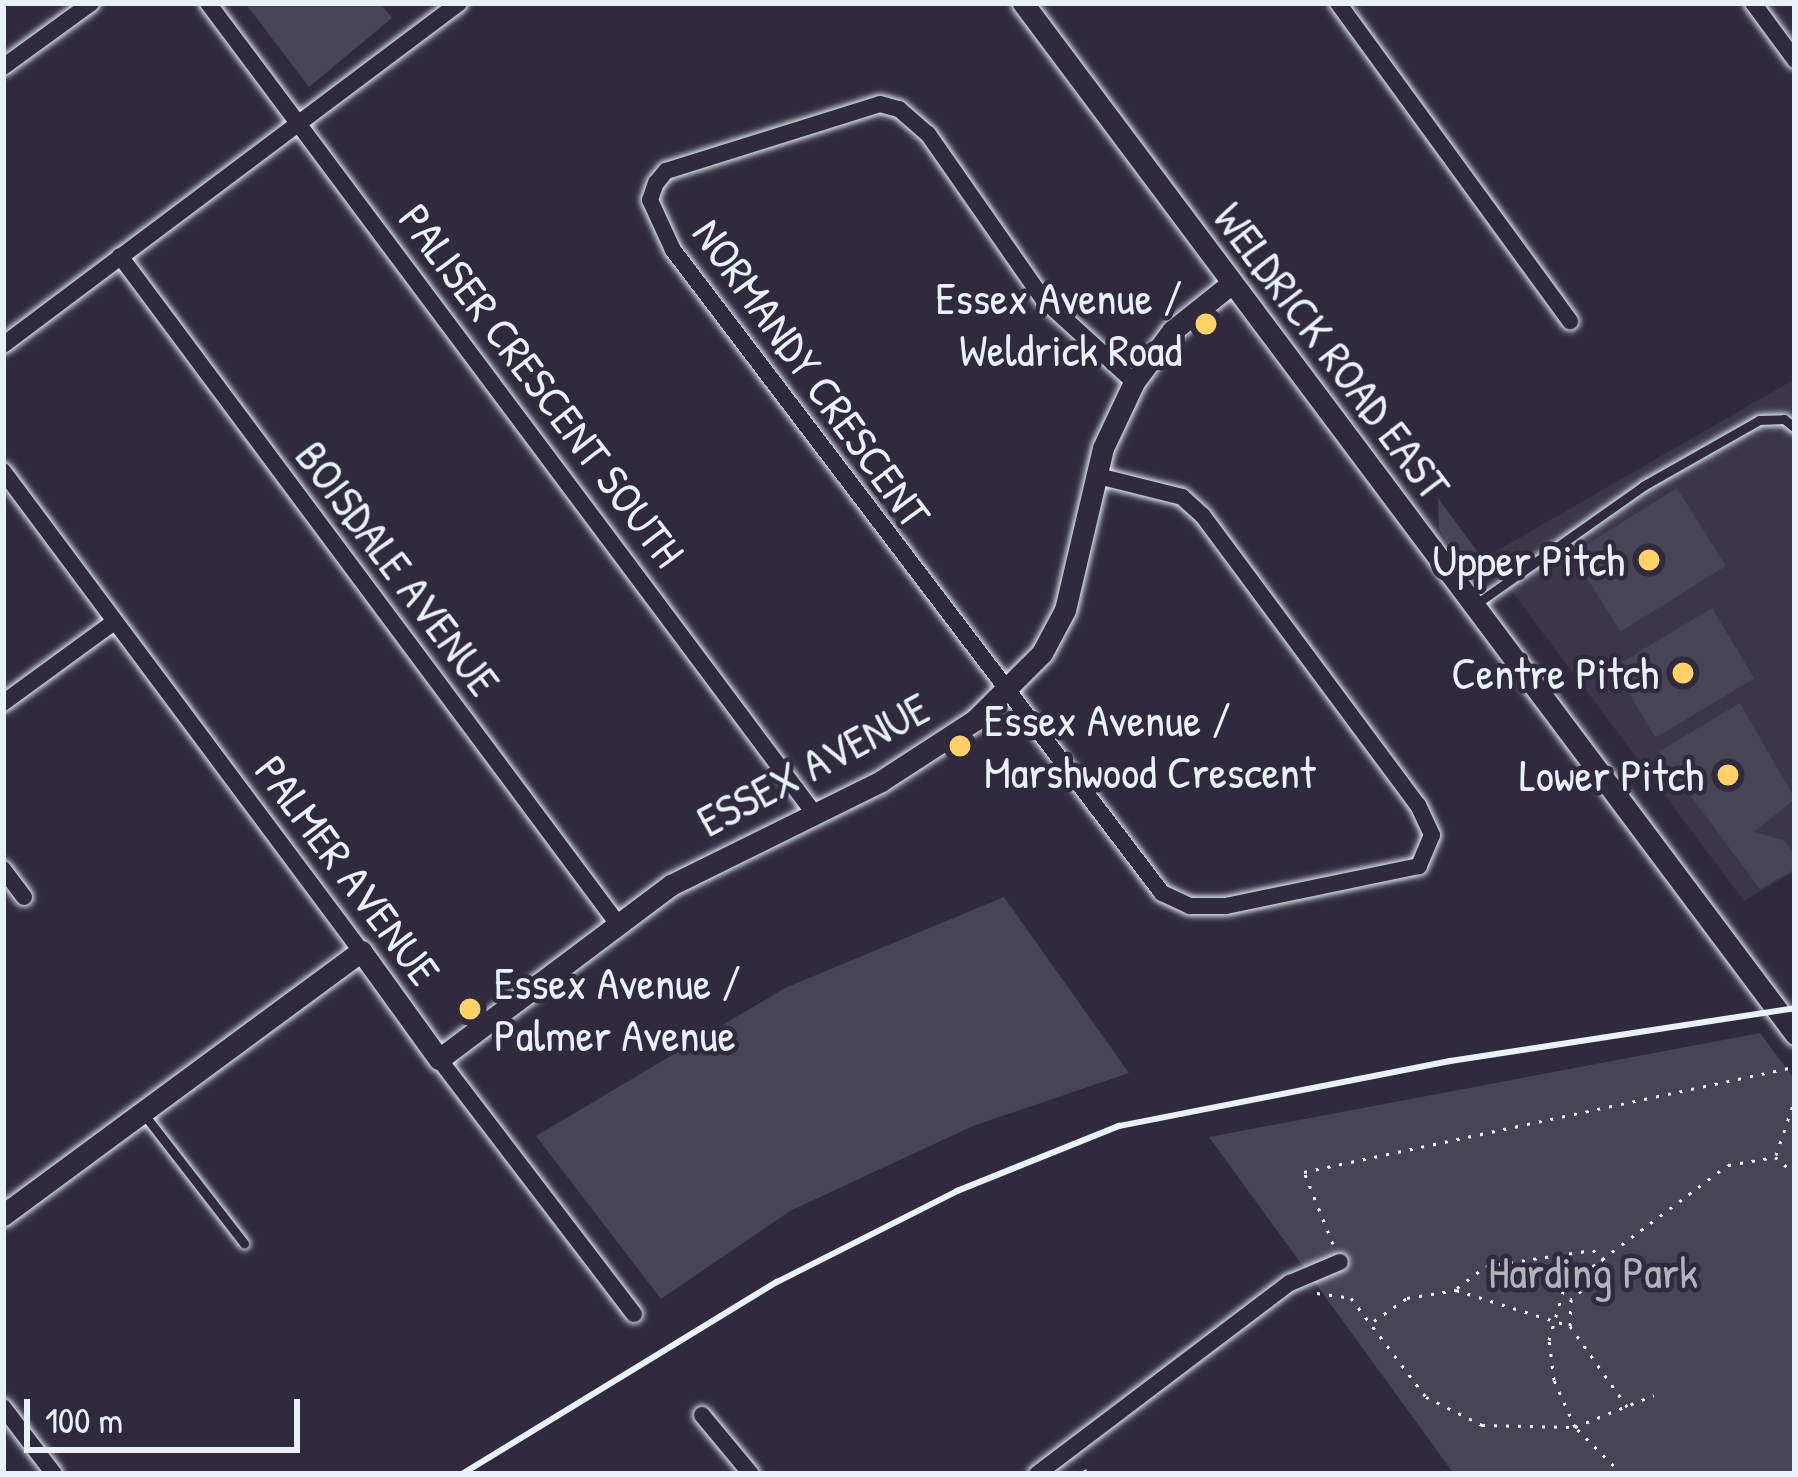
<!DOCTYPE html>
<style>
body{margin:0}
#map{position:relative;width:1798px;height:1477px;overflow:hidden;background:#2f2a3d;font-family:"Patrick Hand",sans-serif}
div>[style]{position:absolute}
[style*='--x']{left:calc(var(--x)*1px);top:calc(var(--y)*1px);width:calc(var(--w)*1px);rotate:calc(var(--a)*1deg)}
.built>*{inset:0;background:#3b3749}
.green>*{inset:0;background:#464455;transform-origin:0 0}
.path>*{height:3px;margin-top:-1.5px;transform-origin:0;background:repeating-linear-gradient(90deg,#e8f1f8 0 3px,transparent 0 12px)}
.roads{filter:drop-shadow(0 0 3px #e8f1f8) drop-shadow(0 0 3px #e8f1f8)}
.service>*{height:9px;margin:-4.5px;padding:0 4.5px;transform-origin:4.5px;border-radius:4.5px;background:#2f2a3d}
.minor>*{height:16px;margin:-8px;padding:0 8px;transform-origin:8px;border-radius:8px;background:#2f2a3d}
.tertiary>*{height:21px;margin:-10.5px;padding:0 10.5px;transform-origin:10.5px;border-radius:10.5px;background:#2f2a3d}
.rail>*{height:6px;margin:-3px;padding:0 3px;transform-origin:3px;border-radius:3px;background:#e8f1f8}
.dots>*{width:33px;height:33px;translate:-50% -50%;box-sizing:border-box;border:6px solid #2f2a3d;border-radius:50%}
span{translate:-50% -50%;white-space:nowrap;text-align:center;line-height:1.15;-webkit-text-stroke:9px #2f2a3d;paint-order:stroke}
.poi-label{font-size:45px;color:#e8f1f8}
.right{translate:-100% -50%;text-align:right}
.left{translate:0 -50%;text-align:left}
.street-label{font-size:45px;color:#e8f1f8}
.park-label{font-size:45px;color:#afb4bf}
.frame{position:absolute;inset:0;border:6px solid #e8f1f8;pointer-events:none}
.scale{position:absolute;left:24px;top:1399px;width:276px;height:54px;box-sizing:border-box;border:6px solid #e8f1f8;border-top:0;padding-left:15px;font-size:36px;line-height:42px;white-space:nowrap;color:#e8f1f8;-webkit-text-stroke:9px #2f2a3d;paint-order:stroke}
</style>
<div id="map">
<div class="built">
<div style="clip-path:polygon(1793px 380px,1795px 871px,1744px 901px,1486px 557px)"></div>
</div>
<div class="green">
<div style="clip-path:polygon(245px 3px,380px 3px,392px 18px,309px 87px)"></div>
<div style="left:1677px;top:488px;width:92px;height:124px;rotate:58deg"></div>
<div style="clip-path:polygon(1438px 498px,1494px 574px,1464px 568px,1439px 529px)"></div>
<div style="left:1712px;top:608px;width:82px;height:115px;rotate:59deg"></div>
<div style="clip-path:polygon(1740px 703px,1795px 799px,1754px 832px,1783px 840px,1795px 854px,1795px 869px,1760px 889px,1658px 752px)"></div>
<div style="clip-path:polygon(1004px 897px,1129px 1073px,973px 1126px,790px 1211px,661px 1299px,536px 1136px,785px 988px)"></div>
<div style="clip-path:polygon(1760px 1033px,1795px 1080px,1795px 1474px,1454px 1474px,1209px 1137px)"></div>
</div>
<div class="path">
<div style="--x:1776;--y:1155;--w:59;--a:-71.3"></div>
<div style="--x:1333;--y:1244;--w:78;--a:-111.9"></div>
<div style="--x:1304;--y:1172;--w:497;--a:-12.1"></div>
<div style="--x:1609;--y:1268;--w:49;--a:140.8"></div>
<div style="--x:1571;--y:1299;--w:27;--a:92"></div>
<div style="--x:1570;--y:1326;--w:100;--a:54.7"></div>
<div style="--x:1457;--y:1288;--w:36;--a:-37"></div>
<div style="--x:1486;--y:1266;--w:108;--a:-8.5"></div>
<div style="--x:1593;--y:1250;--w:35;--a:45"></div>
<div style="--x:1317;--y:1293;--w:34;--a:8"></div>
<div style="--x:1351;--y:1298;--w:124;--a:52.9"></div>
<div style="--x:1426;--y:1397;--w:63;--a:26.6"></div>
<div style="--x:1482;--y:1425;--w:93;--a:1.2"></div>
<div style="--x:1575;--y:1427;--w:85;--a:-22.1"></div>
<div style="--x:1374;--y:1321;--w:40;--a:-34.9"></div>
<div style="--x:1407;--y:1298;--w:50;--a:-9.3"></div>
<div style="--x:1456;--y:1290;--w:120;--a:17.5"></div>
<div style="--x:1085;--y:1469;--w:5;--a:79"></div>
<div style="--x:1622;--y:1474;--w:66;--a:-135"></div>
<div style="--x:1575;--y:1427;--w:51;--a:-114.1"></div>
<div style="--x:1554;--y:1380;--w:40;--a:-97.1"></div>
<div style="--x:1549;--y:1340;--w:54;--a:-73.9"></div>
<div style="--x:1564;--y:1288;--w:205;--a:-36.9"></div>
<div style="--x:1728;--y:1165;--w:48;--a:-9.7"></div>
<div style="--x:1775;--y:1157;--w:26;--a:40"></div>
</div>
<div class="roads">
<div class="service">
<div style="--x:1476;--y:604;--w:204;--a:-35.2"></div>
<div style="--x:1643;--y:486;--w:133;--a:-29.6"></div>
<div style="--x:1759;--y:420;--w:25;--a:-2"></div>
<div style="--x:1784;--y:419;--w:14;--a:39"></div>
<div style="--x:143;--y:1113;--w:165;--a:52.2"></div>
</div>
<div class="minor">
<div style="--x:208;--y:3;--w:1012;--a:53.2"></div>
<div style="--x:1338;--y:3;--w:394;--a:53.9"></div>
<div style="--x:1753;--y:3;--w:71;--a:53.6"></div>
<div style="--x:3;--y:67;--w:109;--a:-36"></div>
<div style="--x:120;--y:256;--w:833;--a:53.3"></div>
<div style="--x:3;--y:345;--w:570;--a:-36.87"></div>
<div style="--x:3;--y:471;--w:599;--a:53.28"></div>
<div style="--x:1098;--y:476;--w:87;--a:14"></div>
<div style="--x:1182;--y:497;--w:28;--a:42"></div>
<div style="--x:1203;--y:516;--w:360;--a:53.4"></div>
<div style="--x:1418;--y:805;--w:33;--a:65"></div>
<div style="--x:1432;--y:835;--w:34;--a:113"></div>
<div style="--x:1419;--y:866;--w:198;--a:168.3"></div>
<div style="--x:1225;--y:906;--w:35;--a:180"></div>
<div style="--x:1190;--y:906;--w:31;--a:-155"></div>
<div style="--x:1162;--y:893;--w:808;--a:-127.25"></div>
<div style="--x:673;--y:250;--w:55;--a:-114.7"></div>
<div style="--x:650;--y:200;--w:18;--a:-71"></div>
<div style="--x:656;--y:183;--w:16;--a:-50"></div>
<div style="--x:666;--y:171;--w:224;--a:-17.4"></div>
<div style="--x:880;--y:104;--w:20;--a:15"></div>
<div style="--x:899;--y:109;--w:38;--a:41"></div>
<div style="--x:928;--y:134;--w:201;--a:55.1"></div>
<div style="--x:1043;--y:299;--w:123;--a:42.4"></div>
<div style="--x:3;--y:703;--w:137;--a:-36.1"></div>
<div style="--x:3;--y:869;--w:35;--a:53"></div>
<div style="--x:439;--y:1059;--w:321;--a:52.6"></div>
<div style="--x:3;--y:1407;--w:84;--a:52.7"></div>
<div style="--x:702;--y:1415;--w:77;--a:50.3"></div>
<div style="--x:1037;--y:1474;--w:317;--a:-37.1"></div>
<div style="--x:1290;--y:1283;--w:54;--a:-22.8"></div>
</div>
<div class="tertiary">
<div style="--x:1023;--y:3;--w:1288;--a:53.17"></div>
<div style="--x:3;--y:1215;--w:445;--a:-36.4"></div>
<div style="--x:361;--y:951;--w:133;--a:54.2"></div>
<div style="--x:439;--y:1059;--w:290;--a:-36.9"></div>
<div style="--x:671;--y:885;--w:234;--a:-26.3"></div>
<div style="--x:881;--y:781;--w:112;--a:-33"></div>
<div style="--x:975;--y:720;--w:95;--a:-45"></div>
<div style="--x:1042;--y:653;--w:49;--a:-61.9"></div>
<div style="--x:1065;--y:610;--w:166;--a:-76.8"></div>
<div style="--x:1103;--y:448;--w:73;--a:-64.8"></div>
<div style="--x:1134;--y:382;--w:64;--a:-53.3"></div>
<div style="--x:1172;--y:331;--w:77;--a:-38.7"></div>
</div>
</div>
<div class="rail">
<div style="--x:462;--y:1474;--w:369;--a:-31.4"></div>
<div style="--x:777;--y:1282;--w:202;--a:-26.8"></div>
<div style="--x:957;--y:1191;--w:175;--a:-21.9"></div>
<div style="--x:1119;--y:1126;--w:337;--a:-11.1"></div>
<div style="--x:1450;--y:1061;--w:349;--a:-8.7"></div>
</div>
<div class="dots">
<div style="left:1206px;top:324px;background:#ffd166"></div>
<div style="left:1649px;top:560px;background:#ffd166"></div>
<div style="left:1683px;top:673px;background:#ffd166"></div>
<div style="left:960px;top:746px;background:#ffd166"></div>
<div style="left:1728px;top:775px;background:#ffd166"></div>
<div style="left:470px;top:1009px;background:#ffd166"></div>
</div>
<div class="poi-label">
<span class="right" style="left:1182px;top:324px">Essex Avenue /<br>Weldrick Road</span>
<span class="right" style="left:1625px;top:560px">Upper Pitch</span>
<span class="right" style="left:1659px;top:673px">Centre Pitch</span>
<span class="left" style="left:984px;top:746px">Essex Avenue /<br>Marshwood Crescent</span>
<span class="right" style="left:1704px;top:775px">Lower Pitch</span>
<span class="left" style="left:494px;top:1009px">Essex Avenue /<br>Palmer Avenue</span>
</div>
<div class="street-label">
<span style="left:1332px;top:351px;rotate:53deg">WELDRICK ROAD EAST</span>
<span style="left:812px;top:373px;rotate:54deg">NORMANDY CRESCENT</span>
<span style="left:542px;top:385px;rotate:53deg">PALISER CRESCENT SOUTH</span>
<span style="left:398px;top:568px;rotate:53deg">BOISDALE AVENUE</span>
<span style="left:813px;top:764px;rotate:-28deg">ESSEX AVENUE</span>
<span style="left:348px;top:870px;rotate:53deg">PALMER AVENUE</span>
</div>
<div class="park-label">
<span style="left:1593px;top:1272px">Harding Park</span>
</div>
<div class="frame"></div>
<div class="scale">100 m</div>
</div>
